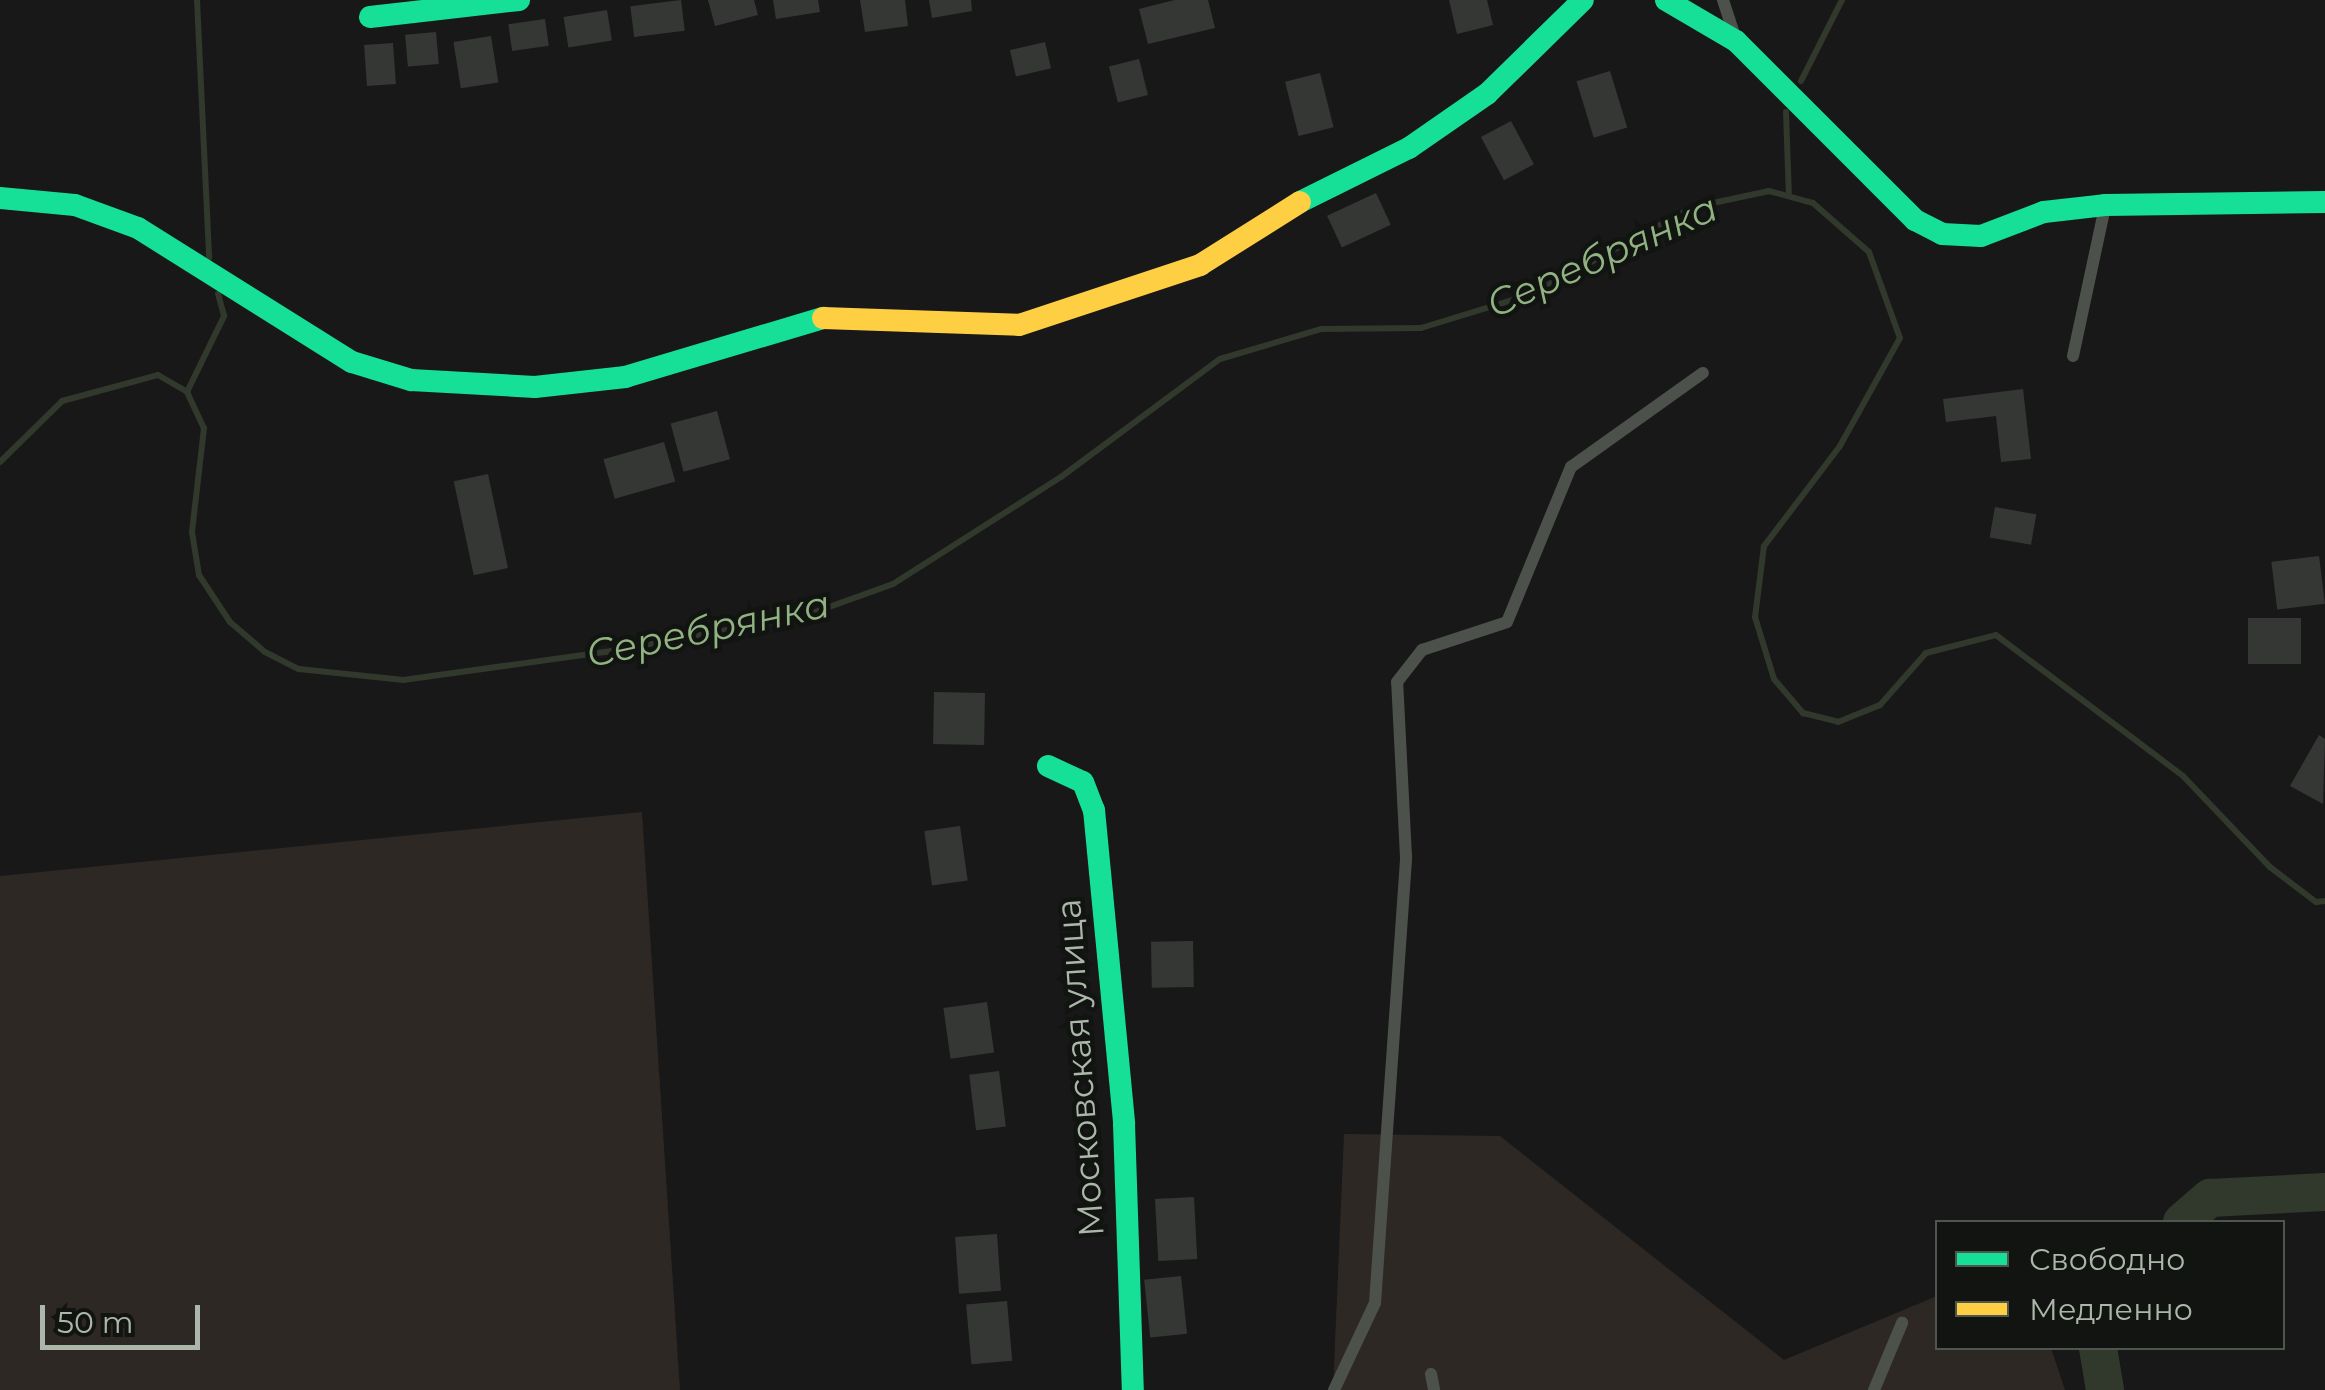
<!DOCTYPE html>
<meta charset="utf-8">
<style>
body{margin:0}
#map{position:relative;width:2325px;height:1390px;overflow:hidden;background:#181818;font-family:Montserrat,sans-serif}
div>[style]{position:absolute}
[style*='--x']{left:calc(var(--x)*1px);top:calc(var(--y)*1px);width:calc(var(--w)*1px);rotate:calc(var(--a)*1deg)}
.green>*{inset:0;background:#2e2825}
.stream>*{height:6px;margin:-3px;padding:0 3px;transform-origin:3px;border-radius:3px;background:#30392b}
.river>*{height:38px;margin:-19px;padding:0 19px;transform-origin:19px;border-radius:19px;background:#30392b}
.building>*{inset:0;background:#353735;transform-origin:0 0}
.lane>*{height:12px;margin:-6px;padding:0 6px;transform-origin:6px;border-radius:6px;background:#4d514c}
.fast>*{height:22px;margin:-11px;padding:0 11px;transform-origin:11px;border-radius:11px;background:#16e098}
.slow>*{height:22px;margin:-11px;padding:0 11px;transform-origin:11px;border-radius:11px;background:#ffcf43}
span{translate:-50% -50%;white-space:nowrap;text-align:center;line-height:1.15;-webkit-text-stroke:9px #121412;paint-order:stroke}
.street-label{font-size:35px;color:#abb8a9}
.water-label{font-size:38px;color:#91b281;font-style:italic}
.legend{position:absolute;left:1935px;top:1220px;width:350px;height:130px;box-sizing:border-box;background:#121412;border:2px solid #4f564e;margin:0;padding:12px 18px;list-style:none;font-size:30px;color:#abb8a9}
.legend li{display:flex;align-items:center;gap:20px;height:50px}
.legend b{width:50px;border:2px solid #4f564e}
.scale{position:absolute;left:40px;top:1305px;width:160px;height:45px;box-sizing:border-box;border:5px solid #abb8a9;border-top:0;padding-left:12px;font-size:30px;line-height:35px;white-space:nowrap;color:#abb8a9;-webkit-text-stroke:8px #121412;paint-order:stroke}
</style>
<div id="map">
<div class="green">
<div style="clip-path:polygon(642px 812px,680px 1390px,0 1390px,0 876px)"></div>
<div style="clip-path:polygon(1344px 1134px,1500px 1136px,1784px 1360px,1937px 1296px,1938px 1348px,2051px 1348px,2065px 1390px,1333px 1390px)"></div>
</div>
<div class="stream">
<div style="--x:197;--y:0;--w:258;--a:87.3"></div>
<div style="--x:1801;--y:81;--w:91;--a:-63.2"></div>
<div style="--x:1786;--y:112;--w:84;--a:88"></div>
<div style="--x:187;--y:392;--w:85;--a:-64"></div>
<div style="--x:224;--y:316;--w:23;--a:-105"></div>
<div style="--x:0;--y:462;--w:87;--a:-44.5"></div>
<div style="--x:62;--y:401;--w:99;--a:-15.2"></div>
<div style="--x:158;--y:375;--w:34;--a:30"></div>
<div style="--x:187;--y:392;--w:40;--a:65"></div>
<div style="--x:204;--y:428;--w:105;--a:96.6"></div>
<div style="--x:192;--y:532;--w:44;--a:80.8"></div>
<div style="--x:199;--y:575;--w:56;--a:56.6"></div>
<div style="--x:230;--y:622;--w:46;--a:40.6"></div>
<div style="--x:265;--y:652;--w:38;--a:27"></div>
<div style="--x:299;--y:669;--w:105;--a:6"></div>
<div style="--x:403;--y:680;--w:205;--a:-7.9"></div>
<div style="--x:606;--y:652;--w:201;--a:-10.3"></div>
<div style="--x:804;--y:616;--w:95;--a:-19.8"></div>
<div style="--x:893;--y:584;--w:199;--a:-32.5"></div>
<div style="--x:1061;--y:477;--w:198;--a:-36.6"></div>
<div style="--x:1220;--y:359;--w:105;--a:-16.5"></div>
<div style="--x:1321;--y:329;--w:100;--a:-0.6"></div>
<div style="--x:1421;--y:328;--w:113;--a:-17"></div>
<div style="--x:1529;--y:295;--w:187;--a:-28.1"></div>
<div style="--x:1694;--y:207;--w:77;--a:-12"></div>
<div style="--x:1769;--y:191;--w:46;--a:15.3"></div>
<div style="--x:1813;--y:203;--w:74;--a:41.2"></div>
<div style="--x:1869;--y:252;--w:91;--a:70.2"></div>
<div style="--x:1900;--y:338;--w:124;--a:119.1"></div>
<div style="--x:1840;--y:446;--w:126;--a:127.2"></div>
<div style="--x:1764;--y:546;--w:72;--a:97.2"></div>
<div style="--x:1755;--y:617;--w:65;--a:73"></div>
<div style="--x:1774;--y:679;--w:45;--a:49.5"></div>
<div style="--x:1803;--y:713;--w:36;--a:14"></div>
<div style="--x:1838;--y:722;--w:45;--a:-22"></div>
<div style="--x:1880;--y:705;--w:69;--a:-48.5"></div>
<div style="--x:1926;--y:653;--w:72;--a:-14.4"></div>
<div style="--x:1996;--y:635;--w:234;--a:37"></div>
<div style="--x:2183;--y:776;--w:126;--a:46.3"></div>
<div style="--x:2270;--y:867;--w:58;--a:37.3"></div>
<div style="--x:2316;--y:902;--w:9;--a:-6"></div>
</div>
<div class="river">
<div style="--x:2182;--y:1222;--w:37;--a:-41"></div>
<div style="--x:2210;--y:1198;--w:115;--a:-3"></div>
<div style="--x:2098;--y:1348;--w:43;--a:80.5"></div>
</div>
<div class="building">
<div style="left:681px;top:0;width:31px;height:51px;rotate:83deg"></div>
<div style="clip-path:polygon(708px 0,754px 0,758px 15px,715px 26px)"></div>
<div style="clip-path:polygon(773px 0,818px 0,820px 12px,776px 19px)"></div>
<div style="clip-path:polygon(860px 0,905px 0,908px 26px,865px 32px)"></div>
<div style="clip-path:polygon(929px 0,971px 0,972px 11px,932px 18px)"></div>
<div style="clip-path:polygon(1175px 0,1208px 0,1215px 28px,1148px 44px,1139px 9px)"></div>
<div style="clip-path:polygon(1449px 0,1487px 0,1493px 25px,1457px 34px)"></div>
<div style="left:607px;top:10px;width:31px;height:44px;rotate:81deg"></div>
<div style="left:545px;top:19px;width:27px;height:37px;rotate:82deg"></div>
<div style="left:436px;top:32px;width:32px;height:31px;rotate:85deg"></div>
<div style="left:491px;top:36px;width:47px;height:38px;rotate:81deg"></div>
<div style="left:1045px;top:42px;width:27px;height:36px;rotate:77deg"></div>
<div style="left:393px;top:43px;width:41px;height:29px;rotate:86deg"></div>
<div style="left:1139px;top:59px;width:37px;height:31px;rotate:76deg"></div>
<div style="left:1610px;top:71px;width:59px;height:35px;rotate:73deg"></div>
<div style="left:1320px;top:73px;width:56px;height:36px;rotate:76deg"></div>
<div style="left:1511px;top:121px;width:49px;height:34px;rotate:62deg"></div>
<div style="left:1376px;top:193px;width:35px;height:54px;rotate:65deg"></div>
<div style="clip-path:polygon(2023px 389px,2031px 459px,2001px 462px,1996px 416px,1946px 422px,1943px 399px)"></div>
<div style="left:717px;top:411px;width:50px;height:48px;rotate:75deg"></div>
<div style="left:664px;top:442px;width:41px;height:63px;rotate:74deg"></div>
<div style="left:488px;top:474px;width:96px;height:35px;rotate:78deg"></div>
<div style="left:1995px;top:507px;width:42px;height:31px;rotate:10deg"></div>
<div style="left:2319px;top:556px;width:48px;height:48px;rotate:83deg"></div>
<div style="left:2248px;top:618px;width:53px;height:46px"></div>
<div style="left:934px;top:692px;width:51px;height:52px;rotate:1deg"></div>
<div style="clip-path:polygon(2319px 735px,2325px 739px,2323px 804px,2290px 786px)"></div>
<div style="left:960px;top:826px;width:55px;height:36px;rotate:82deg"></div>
<div style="left:1193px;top:941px;width:46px;height:42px;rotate:89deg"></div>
<div style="left:987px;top:1002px;width:51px;height:44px;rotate:82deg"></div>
<div style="left:999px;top:1071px;width:56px;height:30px;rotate:83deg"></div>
<div style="left:1194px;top:1197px;width:62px;height:39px;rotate:87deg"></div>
<div style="left:997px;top:1234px;width:57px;height:42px;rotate:86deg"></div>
<div style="left:1181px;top:1276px;width:58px;height:37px;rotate:84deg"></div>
<div style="left:1007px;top:1301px;width:60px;height:41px;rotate:85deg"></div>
</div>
<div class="lane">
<div style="--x:1723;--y:0;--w:33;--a:72"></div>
<div style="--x:2073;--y:356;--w:152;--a:-77.9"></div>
<div style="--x:1431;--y:1374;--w:16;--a:79"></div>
<div style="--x:1334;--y:1390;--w:96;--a:-64.8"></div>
<div style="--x:1375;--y:1303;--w:447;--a:-86"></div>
<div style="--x:1406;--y:857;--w:175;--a:-92.9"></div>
<div style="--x:1397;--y:682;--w:41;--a:-52"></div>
<div style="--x:1422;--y:650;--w:89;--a:-18.2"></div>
<div style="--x:1507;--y:622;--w:168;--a:-67.6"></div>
<div style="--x:1571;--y:467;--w:162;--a:-35.5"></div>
<div style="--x:1874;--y:1390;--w:73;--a:-67.3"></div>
</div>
<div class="fast">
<div style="--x:1666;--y:0;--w:81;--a:30.4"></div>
<div style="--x:1736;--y:41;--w:253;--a:45"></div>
<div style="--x:1915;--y:220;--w:30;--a:27"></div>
<div style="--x:1942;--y:234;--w:39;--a:3"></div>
<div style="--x:1981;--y:236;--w:67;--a:-20.9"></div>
<div style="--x:2044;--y:212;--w:61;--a:-6.5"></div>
<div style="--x:2105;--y:205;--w:220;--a:-0.8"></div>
<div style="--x:370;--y:17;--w:150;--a:-6.5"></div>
<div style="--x:0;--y:198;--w:75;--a:5.3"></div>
<div style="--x:75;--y:205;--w:67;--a:20.1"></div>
<div style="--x:138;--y:228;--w:252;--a:32.1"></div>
<div style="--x:352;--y:362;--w:62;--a:17"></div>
<div style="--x:411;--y:380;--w:124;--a:3.2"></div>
<div style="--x:535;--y:387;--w:91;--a:-6.3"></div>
<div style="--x:625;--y:377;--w:207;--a:-16.6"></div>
<div style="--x:1300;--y:202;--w:122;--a:-26.4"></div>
<div style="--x:1409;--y:148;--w:95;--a:-34.7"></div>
<div style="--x:1487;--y:94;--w:134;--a:-44.4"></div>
<div style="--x:1048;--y:766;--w:38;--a:25"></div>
<div style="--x:1083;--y:782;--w:30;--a:69"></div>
<div style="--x:1094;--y:810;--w:315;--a:84.5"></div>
<div style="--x:1124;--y:1124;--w:266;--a:88.1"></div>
</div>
<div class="slow">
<div style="--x:823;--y:318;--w:196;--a:2"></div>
<div style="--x:1019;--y:325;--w:191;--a:-18.3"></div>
<div style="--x:1200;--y:265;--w:118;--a:-32.2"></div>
</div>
<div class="street-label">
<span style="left:1080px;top:1068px;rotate:-94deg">Московская улица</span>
</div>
<div class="water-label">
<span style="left:1602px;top:256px;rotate:-24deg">Серебрянка</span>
<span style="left:708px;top:629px;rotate:-12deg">Серебрянка</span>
</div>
<ul class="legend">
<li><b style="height:12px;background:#16e098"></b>Свободно</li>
<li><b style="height:12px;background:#ffcf43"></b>Медленно</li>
</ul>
<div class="scale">50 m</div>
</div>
